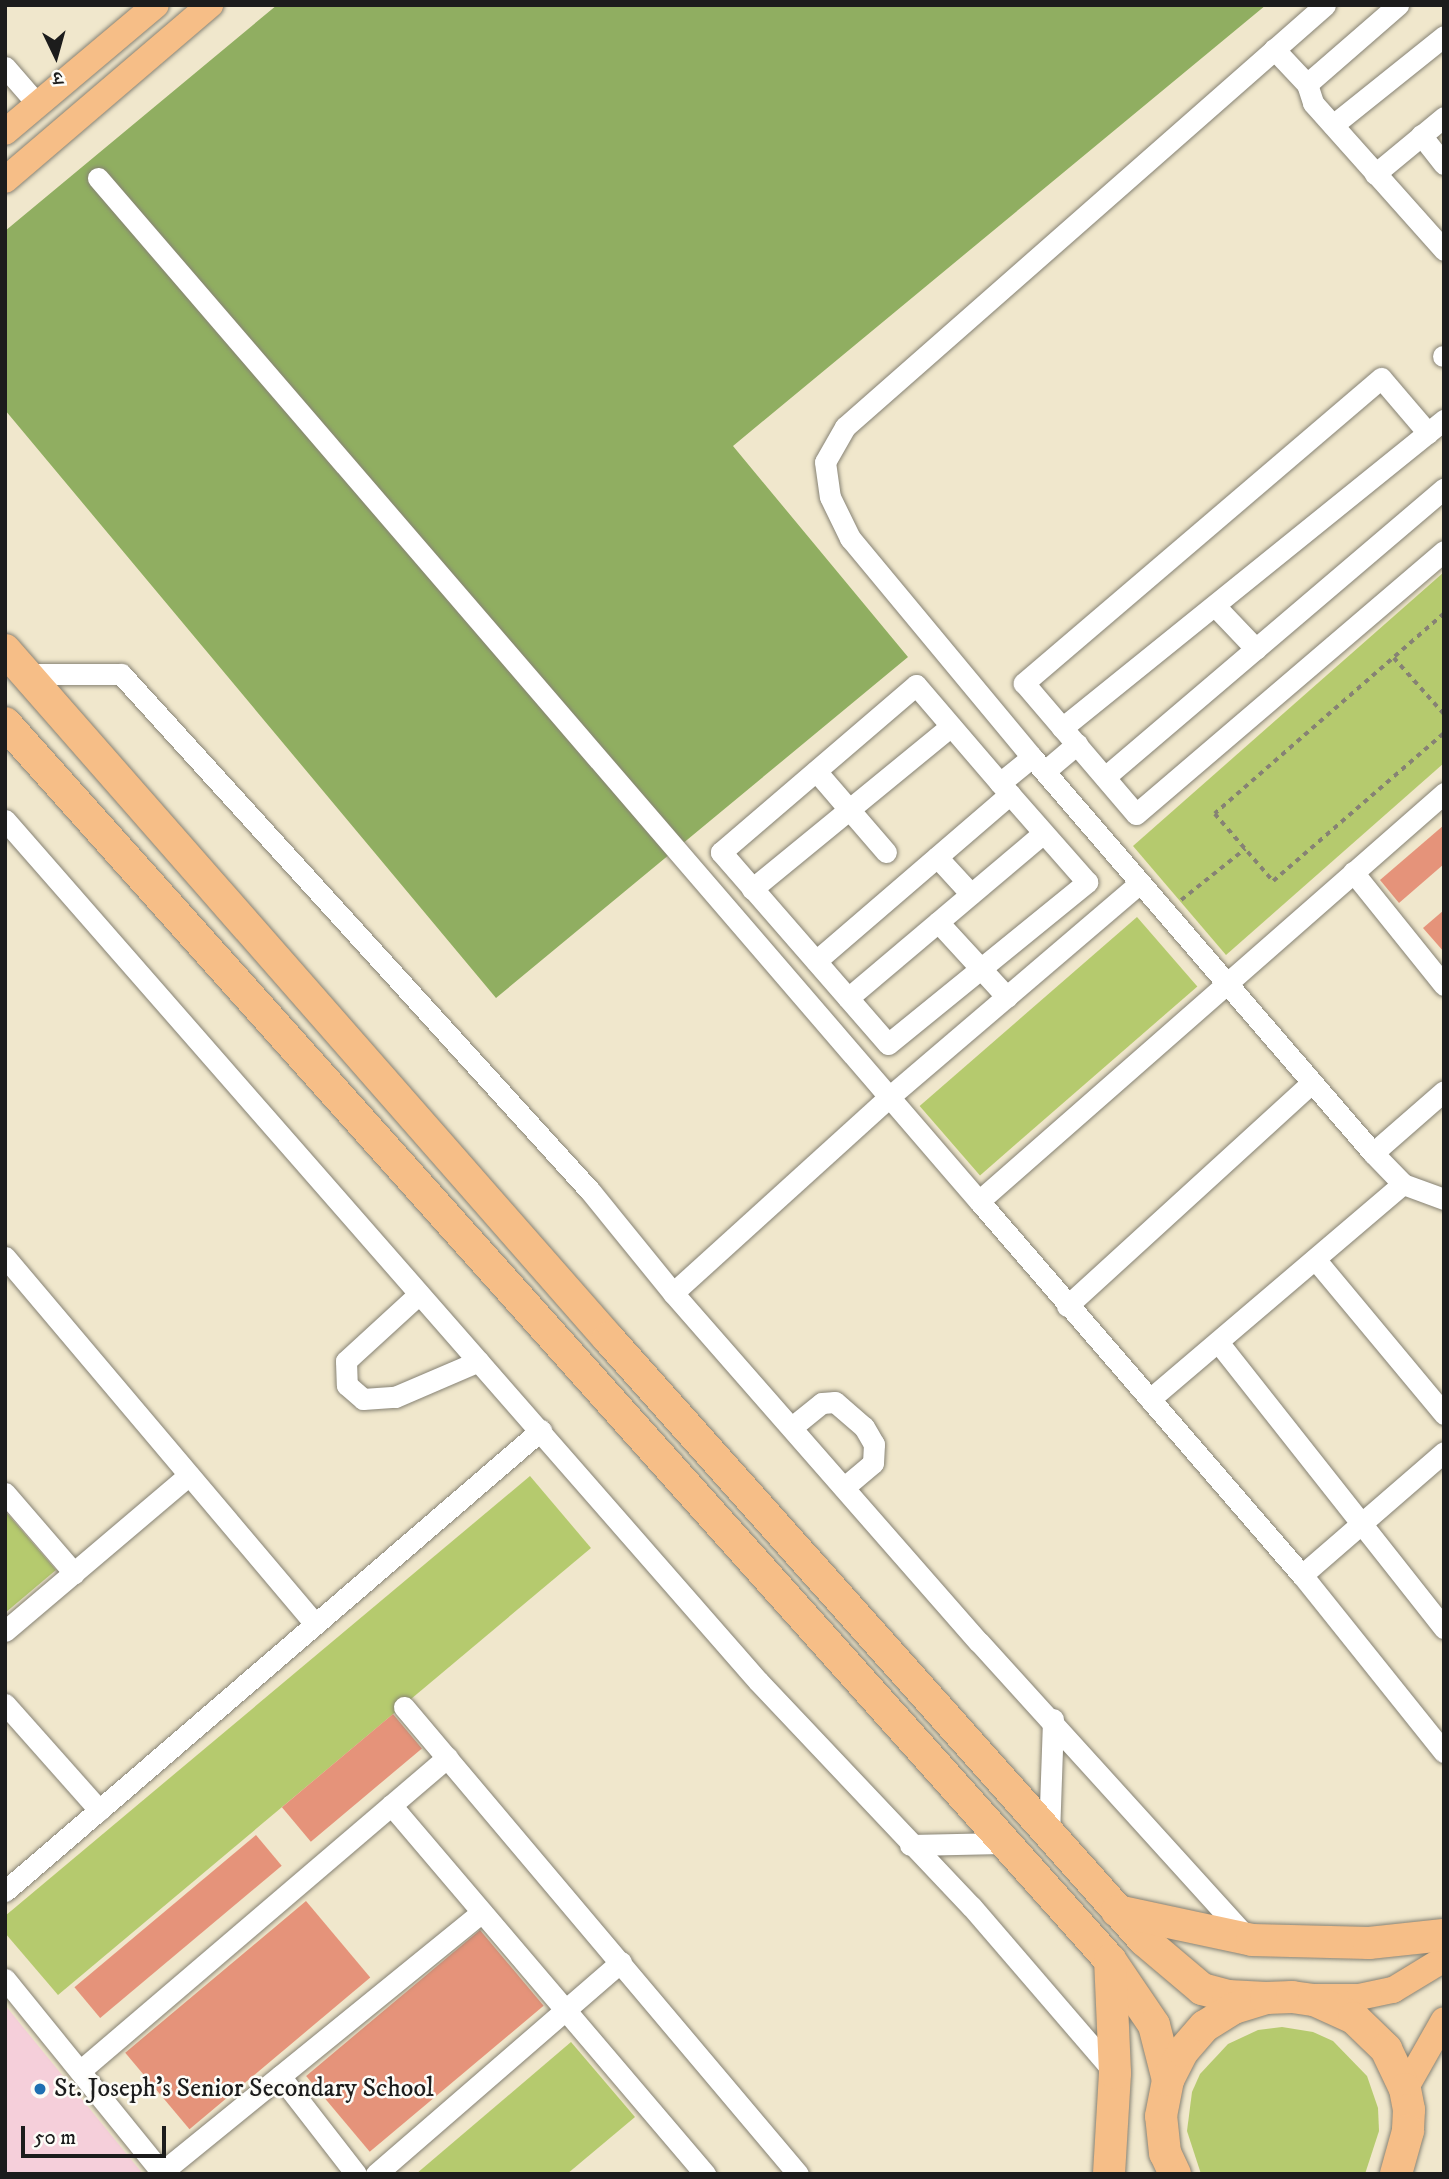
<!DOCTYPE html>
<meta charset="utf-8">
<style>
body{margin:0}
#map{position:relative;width:1449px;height:2179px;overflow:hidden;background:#f0e7cc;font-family:"IM FELL DW Pica","Noto Serif Devanagari",serif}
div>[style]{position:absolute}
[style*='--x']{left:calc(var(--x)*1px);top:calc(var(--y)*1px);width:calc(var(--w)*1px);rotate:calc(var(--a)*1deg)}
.built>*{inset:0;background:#f5cfda}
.green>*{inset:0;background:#b5ca6e;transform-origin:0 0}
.forest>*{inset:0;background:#90ae61}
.building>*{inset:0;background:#e5937a;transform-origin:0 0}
.path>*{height:3.5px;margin-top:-1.75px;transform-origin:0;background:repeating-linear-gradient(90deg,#868274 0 5px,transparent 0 10px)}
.roads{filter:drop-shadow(0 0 2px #868274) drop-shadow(0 0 2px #868274)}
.minor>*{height:21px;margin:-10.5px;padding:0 10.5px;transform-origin:10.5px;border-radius:10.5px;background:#fff}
.major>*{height:26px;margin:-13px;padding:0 13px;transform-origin:13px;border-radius:13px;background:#f6be87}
.highway>*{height:32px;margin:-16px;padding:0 16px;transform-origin:16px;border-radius:16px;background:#f6be87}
.dots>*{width:19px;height:19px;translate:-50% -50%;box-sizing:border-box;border:4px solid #fdfcf7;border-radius:50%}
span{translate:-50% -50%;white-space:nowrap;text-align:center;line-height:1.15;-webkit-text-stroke:5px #fdfcf7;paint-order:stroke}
.poi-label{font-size:26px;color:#1c1c1c}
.left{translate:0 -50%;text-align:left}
.frame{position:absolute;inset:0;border:7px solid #1c1c1c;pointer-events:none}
.north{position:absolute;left:21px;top:21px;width:70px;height:70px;-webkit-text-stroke:5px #fdfcf7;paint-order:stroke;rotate:175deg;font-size:19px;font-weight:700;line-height:28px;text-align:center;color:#1c1c1c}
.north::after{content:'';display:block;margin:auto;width:24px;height:32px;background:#1c1c1c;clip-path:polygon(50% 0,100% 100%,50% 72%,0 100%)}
.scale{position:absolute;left:21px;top:2126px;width:145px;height:32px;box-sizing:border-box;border:4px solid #1c1c1c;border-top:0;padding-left:9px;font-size:21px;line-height:24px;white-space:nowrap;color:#1c1c1c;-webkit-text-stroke:5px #fdfcf7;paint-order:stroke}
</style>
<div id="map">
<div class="built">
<div style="clip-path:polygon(5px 2005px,143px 2174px,5px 2174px)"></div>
</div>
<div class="green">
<div style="clip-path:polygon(1444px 572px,1444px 763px,1226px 955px,1133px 846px)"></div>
<div style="left:1137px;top:917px;width:92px;height:288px;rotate:49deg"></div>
<div style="clip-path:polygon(530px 1476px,591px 1548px,58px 1995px,5px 1933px,5px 1916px)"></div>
<div style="clip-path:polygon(5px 1511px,56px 1570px,5px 1613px)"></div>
<div style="clip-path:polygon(1282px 2027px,1313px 2032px,1333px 2041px,1367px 2076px,1378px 2108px,1379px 2131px,1365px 2174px,1201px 2174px,1187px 2131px,1192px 2092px,1200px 2074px,1228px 2044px,1258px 2030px)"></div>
<div style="clip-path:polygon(571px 2042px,635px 2117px,567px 2174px,416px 2174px)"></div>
</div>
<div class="forest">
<div style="clip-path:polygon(277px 5px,1266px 5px,733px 446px,908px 657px,496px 998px,5px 410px,5px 231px)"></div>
</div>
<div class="building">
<div style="clip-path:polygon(1444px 825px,1444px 864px,1399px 903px,1380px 880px)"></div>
<div style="clip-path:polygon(1444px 910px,1444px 952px,1423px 928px)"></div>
<div style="left:393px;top:1714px;width:45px;height:145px;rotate:50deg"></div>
<div style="left:256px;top:1835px;width:40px;height:237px;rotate:50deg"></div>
<div style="left:306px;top:1901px;width:100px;height:236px;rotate:50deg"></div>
<div style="left:480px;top:1930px;width:99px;height:227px;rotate:50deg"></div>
</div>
<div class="path">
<div style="--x:1444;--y:614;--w:304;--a:138.9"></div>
<div style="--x:1215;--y:814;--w:89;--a:49.1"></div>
<div style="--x:1273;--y:881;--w:226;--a:-40.9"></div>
<div style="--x:1394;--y:658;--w:75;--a:48.2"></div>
<div style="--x:1181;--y:900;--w:82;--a:-38.6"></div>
</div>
<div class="roads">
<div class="minor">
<div style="--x:1325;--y:5;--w:639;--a:138.68"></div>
<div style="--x:845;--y:427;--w:40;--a:119.7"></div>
<div style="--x:825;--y:462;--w:35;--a:82"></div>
<div style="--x:830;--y:497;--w:46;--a:64"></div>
<div style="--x:850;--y:538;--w:285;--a:50.3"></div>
<div style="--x:1032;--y:757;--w:523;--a:49.27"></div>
<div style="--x:1373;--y:1153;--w:43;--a:45.9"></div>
<div style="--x:1403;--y:1184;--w:44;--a:20.1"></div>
<div style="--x:1274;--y:49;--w:48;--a:46.7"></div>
<div style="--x:1307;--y:84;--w:20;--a:72"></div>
<div style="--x:1313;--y:103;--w:197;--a:48.3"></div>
<div style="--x:5;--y:67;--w:50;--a:49"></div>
<div style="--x:1307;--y:84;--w:121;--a:-41"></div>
<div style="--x:1333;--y:125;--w:142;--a:-38.7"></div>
<div style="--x:1421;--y:135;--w:37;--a:52"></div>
<div style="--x:1375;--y:174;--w:89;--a:-39.6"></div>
<div style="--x:98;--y:178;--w:1350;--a:49.27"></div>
<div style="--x:979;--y:1201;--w:619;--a:-41.26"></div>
<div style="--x:1443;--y:356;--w:1;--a:0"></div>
<div style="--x:1428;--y:433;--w:72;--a:-130.5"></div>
<div style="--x:1381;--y:378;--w:470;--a:139.5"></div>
<div style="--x:1024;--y:683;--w:172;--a:49.5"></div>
<div style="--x:1136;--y:814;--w:405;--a:-40.5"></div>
<div style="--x:1216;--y:607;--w:58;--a:46.4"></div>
<div style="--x:27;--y:674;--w:94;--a:0"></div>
<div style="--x:121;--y:674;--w:699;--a:47.78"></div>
<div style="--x:591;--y:1192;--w:130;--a:50.9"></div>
<div style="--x:673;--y:1293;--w:464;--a:48.8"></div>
<div style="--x:979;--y:1642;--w:401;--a:47.8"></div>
<div style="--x:1062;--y:728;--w:491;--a:-38.9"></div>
<div style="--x:816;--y:771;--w:107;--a:49.2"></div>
<div style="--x:1045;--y:771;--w:42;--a:-40.2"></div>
<div style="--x:1105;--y:777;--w:445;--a:-40.4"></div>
<div style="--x:1000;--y:783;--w:129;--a:-130.6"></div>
<div style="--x:916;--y:685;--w:257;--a:139.4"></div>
<div style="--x:721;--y:852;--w:254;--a:49"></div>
<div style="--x:888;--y:1044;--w:257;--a:-39.1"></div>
<div style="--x:1087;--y:882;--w:132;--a:-131.3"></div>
<div style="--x:1000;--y:783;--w:41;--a:-39.1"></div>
<div style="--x:5;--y:820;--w:1144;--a:48.83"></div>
<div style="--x:758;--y:1681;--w:311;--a:46.6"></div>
<div style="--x:972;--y:1907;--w:219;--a:49.3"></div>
<div style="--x:937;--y:857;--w:50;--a:47.4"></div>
<div style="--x:1353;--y:872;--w:145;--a:51.2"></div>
<div style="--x:752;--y:889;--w:257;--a:-39.3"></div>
<div style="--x:938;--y:922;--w:102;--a:47.4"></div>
<div style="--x:816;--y:961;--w:256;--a:-40.7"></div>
<div style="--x:848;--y:998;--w:255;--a:-40.2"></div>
<div style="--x:1373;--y:1153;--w:94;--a:-41.1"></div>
<div style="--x:979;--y:1201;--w:494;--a:49.2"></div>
<div style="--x:1302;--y:1575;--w:227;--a:51.3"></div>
<div style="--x:5;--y:1257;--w:480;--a:49.8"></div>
<div style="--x:1315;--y:1259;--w:202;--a:50.2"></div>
<div style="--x:673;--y:1293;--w:290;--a:-42.2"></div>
<div style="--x:888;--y:1098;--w:331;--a:-40.5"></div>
<div style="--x:419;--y:1294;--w:99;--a:137.5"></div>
<div style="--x:346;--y:1361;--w:24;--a:88"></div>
<div style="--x:347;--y:1385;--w:21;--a:41"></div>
<div style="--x:363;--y:1399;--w:32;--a:-4"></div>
<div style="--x:395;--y:1397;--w:91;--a:-23.2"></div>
<div style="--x:1067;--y:1306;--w:329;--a:-42.4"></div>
<div style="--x:1218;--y:1342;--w:365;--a:51.7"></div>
<div style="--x:1150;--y:1399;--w:332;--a:-40.4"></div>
<div style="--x:792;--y:1427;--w:38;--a:-39"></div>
<div style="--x:822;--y:1403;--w:13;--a:-4"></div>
<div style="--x:835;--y:1402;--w:38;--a:41"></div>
<div style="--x:864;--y:1427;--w:20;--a:60"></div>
<div style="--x:874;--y:1444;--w:19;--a:93"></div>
<div style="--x:873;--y:1463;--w:38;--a:140"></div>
<div style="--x:5;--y:1493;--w:106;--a:49.2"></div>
<div style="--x:1302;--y:1575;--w:188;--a:-40.9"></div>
<div style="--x:5;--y:1631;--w:241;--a:-40.3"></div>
<div style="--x:5;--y:1704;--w:142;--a:48.4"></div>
<div style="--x:404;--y:1707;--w:611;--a:49.85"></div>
<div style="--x:391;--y:1805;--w:485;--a:49.6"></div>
<div style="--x:1049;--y:1835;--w:116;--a:-88"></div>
<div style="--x:910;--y:1845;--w:93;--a:-1.2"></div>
<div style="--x:5;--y:1891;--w:707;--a:-40.7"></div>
<div style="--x:5;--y:1979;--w:251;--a:51"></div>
<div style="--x:80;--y:2071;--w:483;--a:-40.5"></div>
<div style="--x:280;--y:2076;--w:124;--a:52.2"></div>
<div style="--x:162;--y:2172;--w:412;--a:-39.1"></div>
<div style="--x:376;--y:2174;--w:324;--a:-40.9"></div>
</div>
<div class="major">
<div style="--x:5;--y:132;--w:197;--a:-40.1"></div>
<div style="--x:5;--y:180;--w:270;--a:-40.5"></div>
<div style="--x:1311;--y:1997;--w:48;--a:0"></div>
<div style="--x:1359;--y:1997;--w:35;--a:-12"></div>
<div style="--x:1393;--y:1990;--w:60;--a:-31.3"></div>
<div style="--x:1405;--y:2089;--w:79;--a:-60.5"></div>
</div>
<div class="highway">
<div style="--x:5;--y:650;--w:915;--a:48.77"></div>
<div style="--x:608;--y:1338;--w:806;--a:48.32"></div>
<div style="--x:1144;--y:1940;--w:76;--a:40.2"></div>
<div style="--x:1202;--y:1989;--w:27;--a:15"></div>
<div style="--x:1228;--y:1996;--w:38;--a:3"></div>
<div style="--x:5;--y:723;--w:1659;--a:48.23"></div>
<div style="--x:1110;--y:1960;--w:78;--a:55.9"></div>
<div style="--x:1154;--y:2025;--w:57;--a:75.7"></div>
<div style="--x:1117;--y:1911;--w:138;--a:12.1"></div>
<div style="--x:1252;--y:1940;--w:117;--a:1.5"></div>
<div style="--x:1369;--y:1943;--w:75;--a:-6.1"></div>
<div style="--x:1109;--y:2174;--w:101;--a:-86.6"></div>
<div style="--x:1115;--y:2073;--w:113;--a:-92.5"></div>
<div style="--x:1175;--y:2174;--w:23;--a:-115"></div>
<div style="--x:1165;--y:2153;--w:37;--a:-96"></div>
<div style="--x:1161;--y:2116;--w:37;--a:-79"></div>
<div style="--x:1168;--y:2080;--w:33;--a:-63"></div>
<div style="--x:1183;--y:2051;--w:33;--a:-49"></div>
<div style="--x:1205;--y:2026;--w:34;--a:-32"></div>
<div style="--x:1234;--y:2008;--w:34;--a:-17"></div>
<div style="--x:1266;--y:1998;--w:26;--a:-2"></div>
<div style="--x:1292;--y:1997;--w:22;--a:8"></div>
<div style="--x:1314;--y:2000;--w:44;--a:24.2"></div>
<div style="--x:1354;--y:2018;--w:45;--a:44.1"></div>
<div style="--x:1386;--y:2049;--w:44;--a:64.6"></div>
<div style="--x:1405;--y:2089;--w:21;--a:79"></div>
<div style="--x:1409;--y:2110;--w:21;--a:93"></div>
<div style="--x:1408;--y:2131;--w:45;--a:105.6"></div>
</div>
</div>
<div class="dots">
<div style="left:40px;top:2089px;background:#1f6fb2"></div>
</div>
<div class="poi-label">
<span class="left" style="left:54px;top:2089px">St. Joseph’s Senior Secondary School</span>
</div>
<div class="frame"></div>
<div class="north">उ</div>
<div class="scale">50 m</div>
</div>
